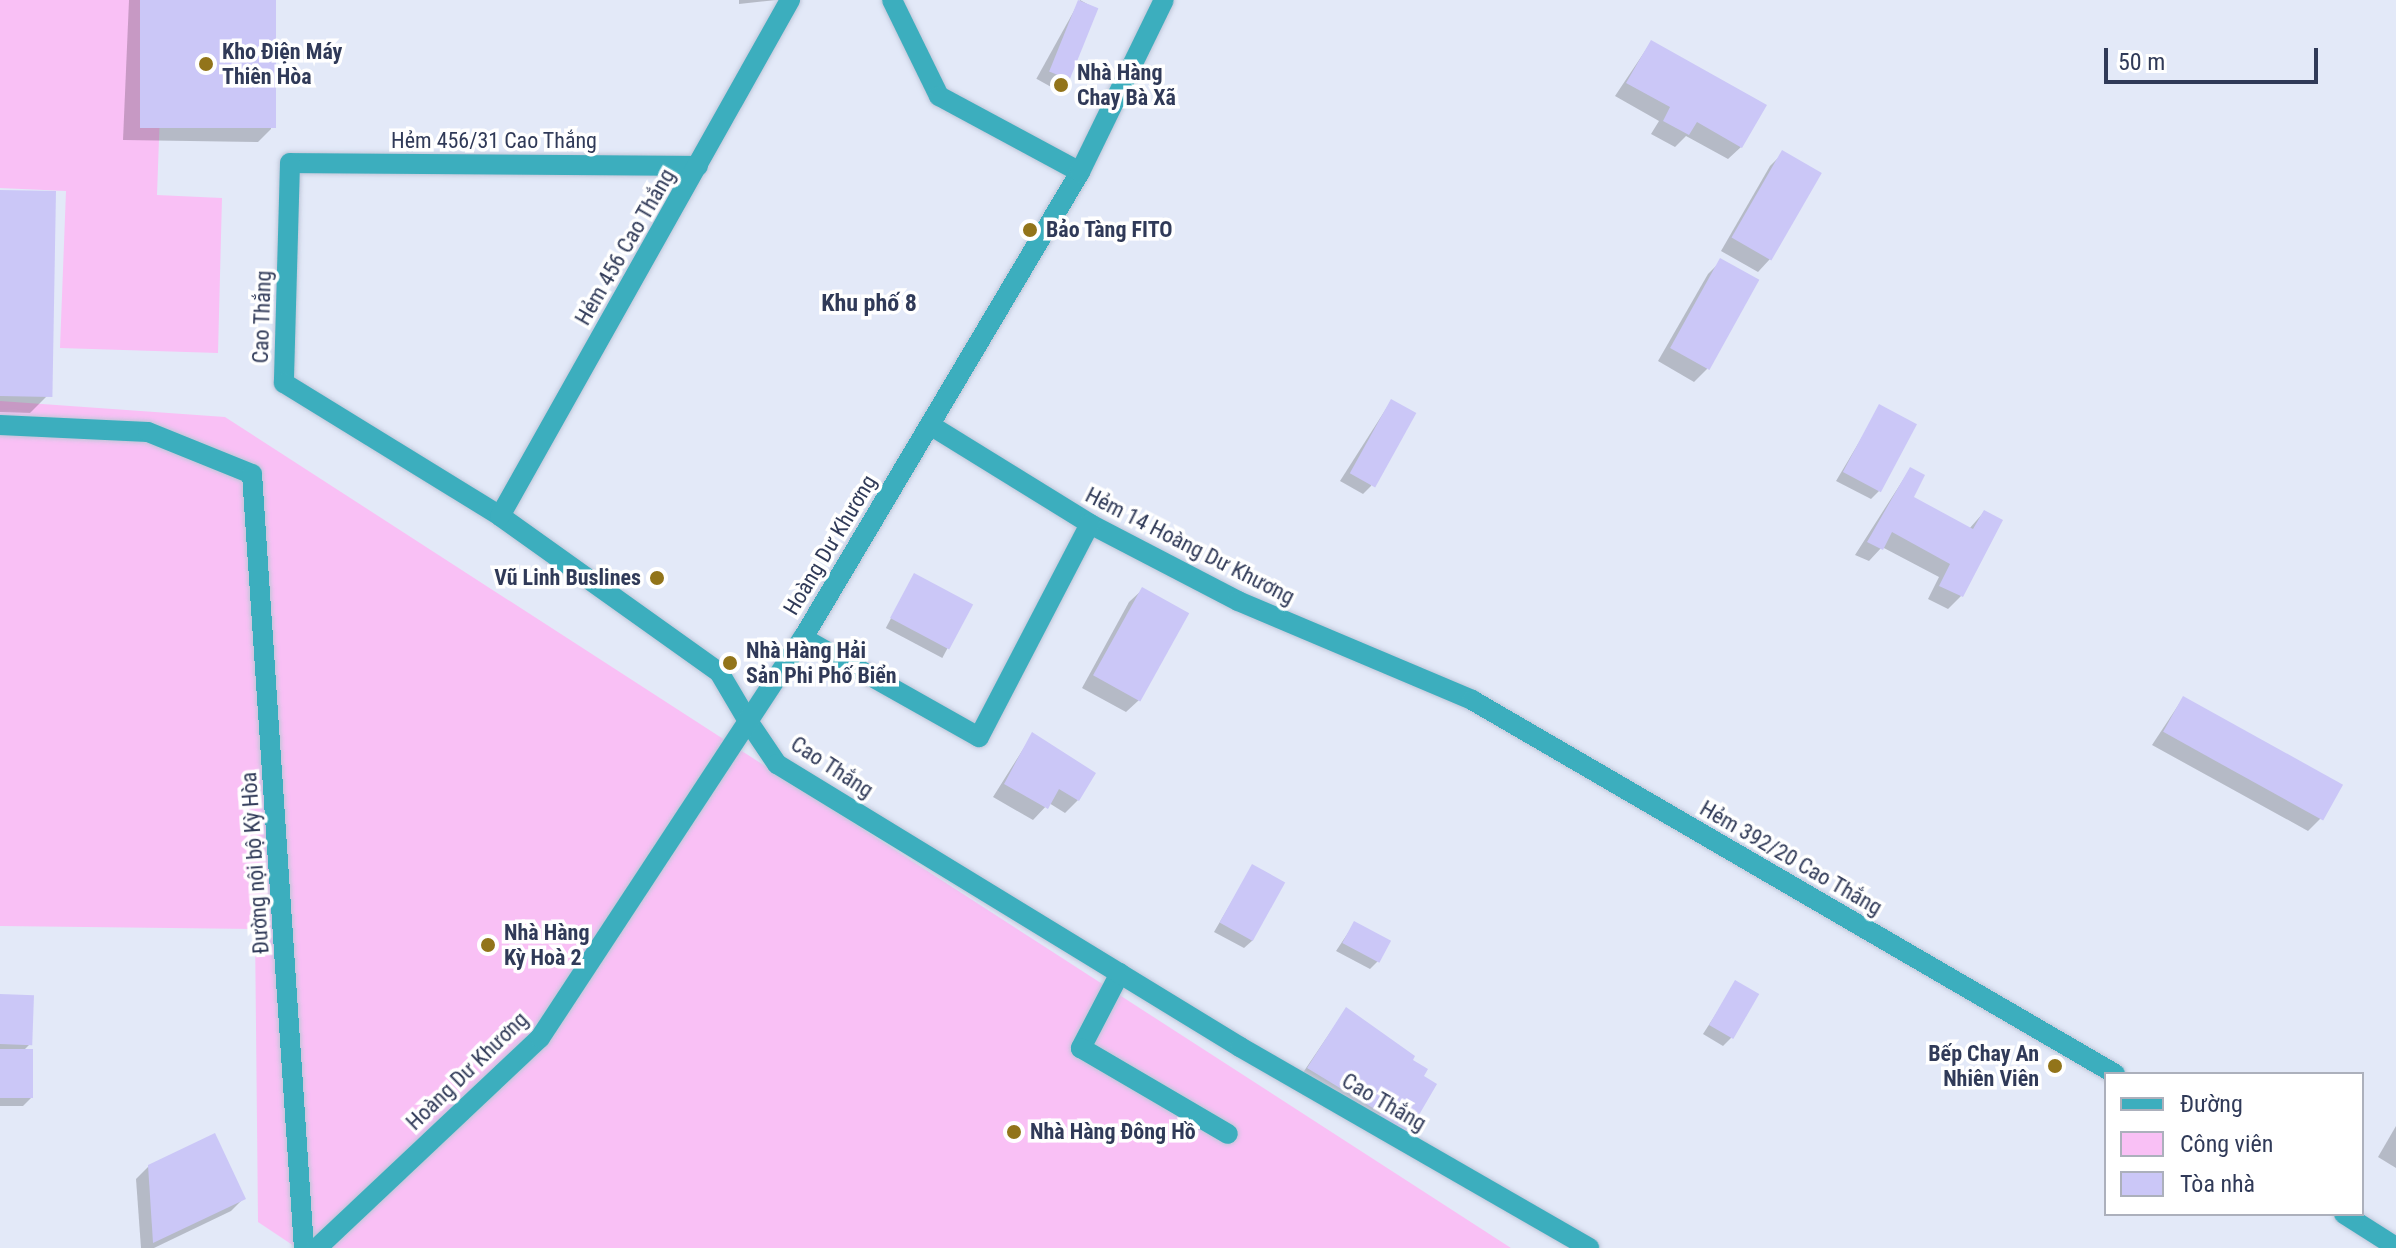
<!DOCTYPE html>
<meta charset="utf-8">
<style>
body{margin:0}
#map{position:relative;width:2396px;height:1248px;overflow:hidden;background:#e3e9f8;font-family:"Roboto Condensed",sans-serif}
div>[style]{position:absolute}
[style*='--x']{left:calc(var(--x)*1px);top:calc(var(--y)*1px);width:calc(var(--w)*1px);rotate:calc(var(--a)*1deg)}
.green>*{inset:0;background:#f9c0f5}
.shadow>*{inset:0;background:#0003;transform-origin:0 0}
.building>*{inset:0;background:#cbc7f7;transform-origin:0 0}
.roads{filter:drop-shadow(0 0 2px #bfc6d8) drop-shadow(0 0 2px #bfc6d8)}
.minor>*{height:20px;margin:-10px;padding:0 10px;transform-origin:10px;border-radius:10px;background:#3caebe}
.tertiary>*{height:20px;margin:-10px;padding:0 10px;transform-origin:10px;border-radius:10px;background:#3caebe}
.dots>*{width:22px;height:22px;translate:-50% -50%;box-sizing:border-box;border:4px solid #fff;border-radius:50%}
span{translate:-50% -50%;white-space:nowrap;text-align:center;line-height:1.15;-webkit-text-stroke:7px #fff;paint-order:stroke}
.poi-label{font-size:22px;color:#303a58;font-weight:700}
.left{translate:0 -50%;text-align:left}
.right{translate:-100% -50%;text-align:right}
.street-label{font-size:22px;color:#303a58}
.neighbourhood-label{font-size:24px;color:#303a58;font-weight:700}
.legend{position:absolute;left:2104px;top:1072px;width:260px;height:144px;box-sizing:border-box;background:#fff;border:2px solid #acb0bc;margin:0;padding:10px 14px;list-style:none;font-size:24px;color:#303a58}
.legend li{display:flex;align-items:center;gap:16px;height:40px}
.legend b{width:40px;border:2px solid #acb0bc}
.scale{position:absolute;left:2104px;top:48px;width:214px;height:36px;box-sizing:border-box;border:4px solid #303a58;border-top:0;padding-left:10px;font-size:24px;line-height:28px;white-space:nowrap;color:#303a58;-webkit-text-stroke:6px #fff;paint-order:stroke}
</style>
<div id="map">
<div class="green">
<div style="clip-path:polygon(0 0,164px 0,157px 195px,222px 198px,218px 353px,60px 348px,66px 191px,0 188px)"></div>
<div style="clip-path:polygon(0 401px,225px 417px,1511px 1248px,297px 1248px,258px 1222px,255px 929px,0 926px)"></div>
</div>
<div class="shadow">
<div style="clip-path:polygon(129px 0,274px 0,271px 129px,258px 142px,123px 140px)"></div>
<div style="clip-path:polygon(739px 0,777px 0,739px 4px)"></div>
<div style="left:1080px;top:0;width:18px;height:90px;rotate:29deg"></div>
<div style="clip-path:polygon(1651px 42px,1741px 147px,1728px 159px,1686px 136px,1675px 147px,1651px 134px,1659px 121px,1615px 96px)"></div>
<div style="clip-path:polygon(1783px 153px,1819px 174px,1770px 259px,1758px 272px,1721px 251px,1770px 166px)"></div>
<div style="clip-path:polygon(0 192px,47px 396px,30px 413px,0 412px)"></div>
<div style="clip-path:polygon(1721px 261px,1707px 369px,1694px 382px,1658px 361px,1708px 274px)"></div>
<div style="clip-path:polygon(1391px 401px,1371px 486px,1363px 494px,1340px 481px)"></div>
<div style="clip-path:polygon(1880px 407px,1879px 491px,1871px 499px,1836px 481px)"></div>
<div style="clip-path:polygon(1910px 469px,1911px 498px,1969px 529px,1984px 512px,1961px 596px,1948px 609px,1928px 599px,1939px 577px,1882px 547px,1869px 561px,1855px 555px)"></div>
<div style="left:914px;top:575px;width:64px;height:60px;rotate:28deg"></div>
<div style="clip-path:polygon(1142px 590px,1139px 700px,1126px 712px,1082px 688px,1129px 602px)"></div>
<div style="clip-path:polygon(2183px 698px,2340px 784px,2321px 818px,2308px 831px,2152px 745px)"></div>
<div style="clip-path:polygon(1032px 735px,1078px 800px,1065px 813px,1049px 803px,1033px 820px,993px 797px)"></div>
<div style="clip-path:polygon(1252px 867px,1253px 940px,1244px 948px,1214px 932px)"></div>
<div style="clip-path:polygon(1354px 924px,1378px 961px,1370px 969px,1336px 951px)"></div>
<div style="clip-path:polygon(1736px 983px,1731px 1038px,1723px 1046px,1703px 1034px)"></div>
<div style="clip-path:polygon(0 997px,31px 1043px,23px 1051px,31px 1098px,23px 1106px,0 1106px)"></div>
<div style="clip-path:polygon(1346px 1009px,1407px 1131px,1399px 1140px,1300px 1077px)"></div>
<div style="clip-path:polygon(2396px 1126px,2396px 1168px,2378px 1157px)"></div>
<div style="clip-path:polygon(149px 1166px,244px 1198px,231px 1211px,154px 1248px,141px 1248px,136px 1179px)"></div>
</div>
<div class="building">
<div style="left:140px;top:0;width:136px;height:128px"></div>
<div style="left:1078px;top:0;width:22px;height:77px;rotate:22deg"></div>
<div style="clip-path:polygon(1651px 40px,1767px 105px,1742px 148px,1697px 122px,1689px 135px,1663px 121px,1670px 107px,1626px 83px)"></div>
<div style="left:1782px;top:150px;width:46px;height:101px;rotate:30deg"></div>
<div style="left:0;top:190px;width:56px;height:206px;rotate:1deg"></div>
<div style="left:1720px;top:258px;width:45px;height:103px;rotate:29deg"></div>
<div style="left:1391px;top:399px;width:29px;height:85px;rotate:29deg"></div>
<div style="left:1879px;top:404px;width:43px;height:77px;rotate:28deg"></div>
<div style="clip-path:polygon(1910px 467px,1925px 475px,1914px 497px,1973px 529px,1984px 510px,2003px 520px,1963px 597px,1939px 586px,1950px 564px,1892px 532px,1883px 550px,1867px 542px)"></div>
<div style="left:914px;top:573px;width:67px;height:51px;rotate:28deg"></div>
<div style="left:1142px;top:587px;width:54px;height:101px;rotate:29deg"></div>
<div style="left:2183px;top:696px;width:183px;height:41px;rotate:29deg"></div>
<div style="clip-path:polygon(1032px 732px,1096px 773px,1079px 801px,1059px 789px,1048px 809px,1004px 784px)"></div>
<div style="left:1252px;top:864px;width:38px;height:67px;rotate:29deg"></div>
<div style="left:1354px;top:921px;width:42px;height:25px;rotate:28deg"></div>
<div style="left:1735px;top:980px;width:28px;height:52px;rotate:30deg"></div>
<div style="left:0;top:994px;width:34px;height:50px;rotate:2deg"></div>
<div style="clip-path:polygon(1346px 1007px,1415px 1056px,1413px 1060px,1428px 1069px,1424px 1076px,1437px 1084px,1409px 1132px,1378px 1119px,1381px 1113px,1307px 1068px)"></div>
<div style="left:0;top:1049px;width:33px;height:49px"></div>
<div style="clip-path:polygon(215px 1133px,246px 1199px,153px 1243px,148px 1165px)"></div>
</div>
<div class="roads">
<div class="minor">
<div style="--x:892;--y:0;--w:107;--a:63.9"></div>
<div style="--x:939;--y:96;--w:160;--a:28.3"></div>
<div style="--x:698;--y:166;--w:408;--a:-179.6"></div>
<div style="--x:290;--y:163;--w:220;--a:91.6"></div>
<div style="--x:284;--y:383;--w:254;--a:31.6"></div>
<div style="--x:500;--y:516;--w:269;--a:35.5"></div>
<div style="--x:719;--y:672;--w:57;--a:59.4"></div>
<div style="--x:0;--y:425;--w:148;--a:2.7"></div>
<div style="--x:148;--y:432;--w:112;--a:22"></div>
<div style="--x:252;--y:474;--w:776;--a:86.16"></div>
<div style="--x:930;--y:425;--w:188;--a:31.7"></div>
<div style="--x:1090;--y:524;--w:167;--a:27.5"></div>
<div style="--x:1238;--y:601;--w:254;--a:22.9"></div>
<div style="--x:1472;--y:700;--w:744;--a:30.18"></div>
<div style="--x:500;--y:516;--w:592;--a:-60.66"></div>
<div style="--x:803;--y:638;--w:202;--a:29.4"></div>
<div style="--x:979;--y:737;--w:240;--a:-62.5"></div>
<div style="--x:1120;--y:973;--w:85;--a:117.5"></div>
<div style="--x:1081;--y:1048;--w:170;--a:30.3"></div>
<div style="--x:2344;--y:1214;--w:62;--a:32.4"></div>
</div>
<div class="tertiary">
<div style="--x:748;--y:721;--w:52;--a:56"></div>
<div style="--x:777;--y:764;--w:543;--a:31.43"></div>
<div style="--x:1240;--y:1047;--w:403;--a:29.9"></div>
<div style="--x:317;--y:1248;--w:306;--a:-43.3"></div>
<div style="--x:540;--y:1038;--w:479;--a:-56.7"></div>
<div style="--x:803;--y:638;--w:542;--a:-59.27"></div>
<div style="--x:1080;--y:172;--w:191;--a:-64"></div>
</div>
</div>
<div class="dots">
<div style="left:206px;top:64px;background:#92741a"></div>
<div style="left:1061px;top:85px;background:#92741a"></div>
<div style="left:1030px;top:230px;background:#92741a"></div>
<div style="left:657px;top:578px;background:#92741a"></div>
<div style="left:730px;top:663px;background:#92741a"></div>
<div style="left:488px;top:945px;background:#92741a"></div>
<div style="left:2055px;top:1066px;background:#92741a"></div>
<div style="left:1014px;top:1132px;background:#92741a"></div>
</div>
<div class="poi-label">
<span class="left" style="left:222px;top:64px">Kho Điện Máy<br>Thiên Hòa</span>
<span class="left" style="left:1077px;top:85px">Nhà Hàng<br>Chay Bà Xã</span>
<span class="left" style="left:1046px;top:230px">Bảo Tàng FITO</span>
<span class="right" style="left:641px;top:578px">Vũ Linh Buslines</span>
<span class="left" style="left:746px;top:663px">Nhà Hàng Hải<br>Sản Phi Phố Biển</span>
<span class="left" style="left:504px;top:945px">Nhà Hàng<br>Kỳ Hoà 2</span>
<span class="right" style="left:2039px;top:1066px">Bếp Chay An<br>Nhiên Viên</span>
<span class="left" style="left:1030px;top:1132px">Nhà Hàng Đông Hồ</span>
</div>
<div class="street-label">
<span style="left:494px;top:141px">Hẻm 456/31 Cao Thắng</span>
<span style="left:625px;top:247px;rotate:-60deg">Hẻm 456 Cao Thắng</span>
<span style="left:262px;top:317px;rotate:-88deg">Cao Thắng</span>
<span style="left:830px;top:545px;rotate:-59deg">Hoàng Dư Khương</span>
<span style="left:1190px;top:546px;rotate:27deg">Hẻm 14 Hoàng Dư Khương</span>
<span style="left:832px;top:767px;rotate:33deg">Cao Thắng</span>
<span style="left:1791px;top:858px;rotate:30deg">Hẻm 392/20 Cao Thắng</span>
<span style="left:255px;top:863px;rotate:-94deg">Đường nội bộ Kỳ Hòa</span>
<span style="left:467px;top:1071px;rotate:-44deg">Hoàng Dư Khương</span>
<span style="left:1384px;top:1102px;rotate:30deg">Cao Thắng</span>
</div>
<div class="neighbourhood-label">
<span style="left:869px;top:304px">Khu phố 8</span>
</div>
<ul class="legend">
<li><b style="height:10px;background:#3caebe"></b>Đường</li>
<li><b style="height:22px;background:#f9c0f5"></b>Công viên</li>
<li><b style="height:22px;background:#cbc7f7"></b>Tòa nhà</li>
</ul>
<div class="scale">50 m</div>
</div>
